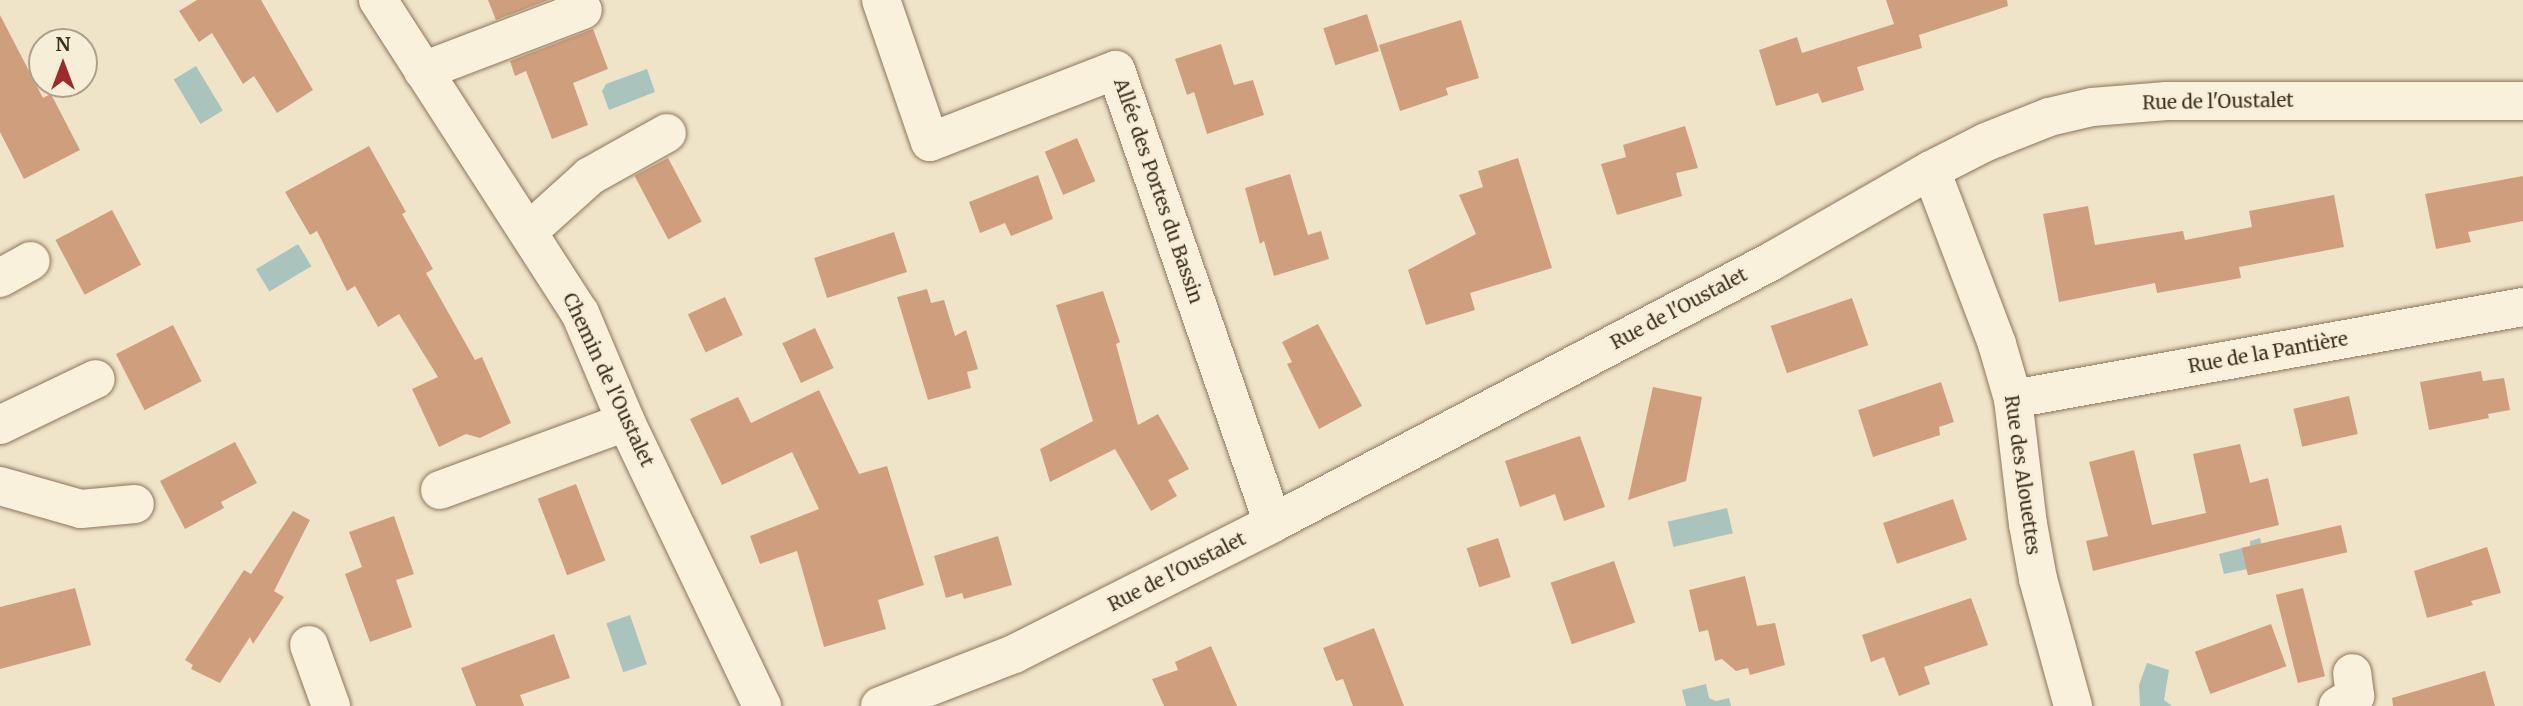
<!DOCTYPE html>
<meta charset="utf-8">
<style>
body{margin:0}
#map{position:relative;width:2523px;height:706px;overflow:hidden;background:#f0e4c8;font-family:Merriweather,serif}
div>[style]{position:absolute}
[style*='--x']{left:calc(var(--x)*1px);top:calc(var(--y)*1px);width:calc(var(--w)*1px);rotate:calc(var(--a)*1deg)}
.water>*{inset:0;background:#a9c4bc;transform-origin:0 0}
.building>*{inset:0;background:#cf9f7d;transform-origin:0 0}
.roads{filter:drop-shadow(0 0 2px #8d765c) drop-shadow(0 0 2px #8d765c)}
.minor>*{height:38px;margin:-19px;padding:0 19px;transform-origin:19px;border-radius:19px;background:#faf1dc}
span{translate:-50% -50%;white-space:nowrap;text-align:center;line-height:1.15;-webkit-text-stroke:5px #f7eed8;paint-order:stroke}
.street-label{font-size:19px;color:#3d2e20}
.north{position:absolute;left:28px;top:28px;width:70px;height:70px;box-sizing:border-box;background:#f7eed8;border:2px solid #ada18e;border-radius:50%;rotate:0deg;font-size:19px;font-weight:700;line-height:28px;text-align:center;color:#3d2e20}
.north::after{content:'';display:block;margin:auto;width:24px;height:32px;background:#9e2a2b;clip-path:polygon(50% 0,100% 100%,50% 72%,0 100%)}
</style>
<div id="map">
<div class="water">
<div style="left:196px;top:66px;width:52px;height:26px;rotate:59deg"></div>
<div style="clip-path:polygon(647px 69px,655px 92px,609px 110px,602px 91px,606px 84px)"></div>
<div style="left:298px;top:244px;width:26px;height:49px;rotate:59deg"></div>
<div style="left:1727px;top:508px;width:26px;height:61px;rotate:77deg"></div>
<div style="clip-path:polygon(2260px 538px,2266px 565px,2224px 574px,2219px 554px,2250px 546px,2250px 541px)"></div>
<div style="left:630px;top:615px;width:52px;height:25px;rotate:71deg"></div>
<div style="clip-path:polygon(2147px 663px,2169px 670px,2164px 700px,2172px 706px,2140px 706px,2139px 685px)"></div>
<div style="clip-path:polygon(1706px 684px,1709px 698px,1716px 701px,1729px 698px,1731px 706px,1686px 706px,1682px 690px)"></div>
</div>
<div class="building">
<div style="clip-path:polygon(197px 0,261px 0,313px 90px,277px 113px,254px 76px,243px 84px,212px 33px,199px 42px,179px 11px)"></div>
<div style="clip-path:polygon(488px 0,548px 0,496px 20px)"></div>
<div style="clip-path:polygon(1886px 0,2007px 0,2008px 6px,1919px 35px,1922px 48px,1857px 67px,1864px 90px,1822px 103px,1818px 93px,1776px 106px,1759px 50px,1797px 37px,1802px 53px,1894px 24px)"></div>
<div style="left:1367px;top:14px;width:39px;height:46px;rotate:72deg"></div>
<div style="clip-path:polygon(0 15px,43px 98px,51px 94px,80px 150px,24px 179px,0 132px)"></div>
<div style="clip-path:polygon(1461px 20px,1479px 78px,1446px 88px,1448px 95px,1400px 111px,1379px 45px)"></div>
<div style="clip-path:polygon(593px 29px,608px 69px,573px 83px,588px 125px,552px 139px,526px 71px,515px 76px,510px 61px)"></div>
<div style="clip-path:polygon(1221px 44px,1234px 85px,1253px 80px,1264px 115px,1207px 134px,1194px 92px,1187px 95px,1175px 59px)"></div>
<div style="clip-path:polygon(1685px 126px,1698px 168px,1676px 173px,1682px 196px,1617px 215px,1601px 164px,1626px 157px,1623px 145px)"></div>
<div style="left:1077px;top:138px;width:47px;height:35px;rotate:67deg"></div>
<div style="clip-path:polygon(369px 146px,406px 212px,402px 214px,433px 269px,426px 273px,475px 360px,482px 357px,511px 423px,480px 438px,466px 434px,439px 447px,412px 389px,438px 377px,399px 314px,378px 327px,355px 286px,347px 291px,317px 231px,310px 235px,285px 192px)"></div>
<div style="left:668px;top:158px;width:72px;height:38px;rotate:62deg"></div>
<div style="clip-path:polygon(1518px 158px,1552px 268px,1470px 293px,1475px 310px,1426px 325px,1408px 270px,1476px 234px,1459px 195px,1483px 187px,1478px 171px)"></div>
<div style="clip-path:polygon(1290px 174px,1308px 235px,1321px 231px,1329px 259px,1274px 276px,1264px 241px,1260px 244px,1245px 188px)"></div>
<div style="clip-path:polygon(1038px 175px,1053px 219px,1011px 236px,1005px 223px,980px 233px,969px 202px)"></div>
<div style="clip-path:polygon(2523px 176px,2523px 221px,2468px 232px,2471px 242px,2436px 249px,2425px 194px)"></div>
<div style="clip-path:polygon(2334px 195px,2344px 247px,2239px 267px,2241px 278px,2157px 293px,2155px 283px,2059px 302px,2043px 214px,2088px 206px,2095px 245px,2183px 231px,2185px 240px,2252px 227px,2249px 211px)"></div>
<div style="left:112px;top:210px;width:62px;height:64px;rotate:62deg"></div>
<div style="left:894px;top:232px;width:42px;height:84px;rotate:72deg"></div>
<div style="clip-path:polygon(927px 289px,931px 303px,944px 300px,955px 336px,966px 330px,978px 369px,967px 372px,971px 388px,928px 400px,897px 297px)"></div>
<div style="clip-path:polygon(1103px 291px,1120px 342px,1116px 344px,1138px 425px,1158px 414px,1189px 469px,1168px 480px,1177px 496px,1151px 511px,1115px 449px,1050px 482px,1040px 449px,1093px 421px,1056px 305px)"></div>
<div style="left:725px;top:297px;width:42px;height:41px;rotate:65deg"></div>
<div style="left:1852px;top:298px;width:50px;height:86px;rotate:71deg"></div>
<div style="clip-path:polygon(1318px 324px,1362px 406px,1319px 429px,1287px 364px,1292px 362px,1282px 342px)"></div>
<div style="left:173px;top:325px;width:63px;height:64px;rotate:63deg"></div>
<div style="left:815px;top:328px;width:44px;height:36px;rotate:65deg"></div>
<div style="clip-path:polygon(2481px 371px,2483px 381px,2504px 378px,2510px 410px,2488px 414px,2489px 418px,2429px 430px,2420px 382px)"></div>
<div style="clip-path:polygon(1941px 382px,1954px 422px,1939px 427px,1940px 435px,1873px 457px,1858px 410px)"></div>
<div style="clip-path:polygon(1653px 387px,1702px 397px,1686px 481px,1628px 500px)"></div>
<div style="clip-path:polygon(819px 390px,859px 474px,887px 466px,924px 585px,878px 600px,886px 629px,824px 647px,797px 551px,760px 564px,750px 536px,819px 509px,792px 452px,722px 485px,690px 419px,738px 397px,751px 423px)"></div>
<div style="left:2349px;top:396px;width:39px;height:57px;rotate:77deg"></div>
<div style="clip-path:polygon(1580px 436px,1605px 507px,1564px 521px,1555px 494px,1520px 507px,1505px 461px)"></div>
<div style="clip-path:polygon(235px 442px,257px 483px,221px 502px,224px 508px,185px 529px,160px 481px)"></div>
<div style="clip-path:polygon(2240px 444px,2250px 483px,2268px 478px,2279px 525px,2093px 571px,2086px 541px,2108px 536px,2089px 462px,2134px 450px,2152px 525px,2206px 513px,2193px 454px)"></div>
<div style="left:576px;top:484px;width:82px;height:41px;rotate:69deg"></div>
<div style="left:1953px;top:499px;width:43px;height:74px;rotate:71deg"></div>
<div style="clip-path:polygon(293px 511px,310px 520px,274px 591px,284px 597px,253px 644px,250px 637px,220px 683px,191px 669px,193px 665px,185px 660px,244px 570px,251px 574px)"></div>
<div style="clip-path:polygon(394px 516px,414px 574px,396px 580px,412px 627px,370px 642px,345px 574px,362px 567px,349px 532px)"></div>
<div style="left:2341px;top:525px;width:28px;height:102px;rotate:77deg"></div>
<div style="clip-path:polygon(998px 536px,1012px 585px,964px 599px,962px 593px,946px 598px,934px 556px)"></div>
<div style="left:1498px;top:538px;width:41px;height:33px;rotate:72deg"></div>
<div style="clip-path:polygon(2487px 547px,2501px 593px,2471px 601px,2473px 605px,2427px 618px,2414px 571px)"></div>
<div style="left:1614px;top:561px;width:65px;height:67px;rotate:71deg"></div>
<div style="clip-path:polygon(1745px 576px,1757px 626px,1775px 623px,1785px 665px,1750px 675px,1748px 668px,1736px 671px,1722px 659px,1715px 661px,1708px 630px,1699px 632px,1689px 590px)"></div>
<div style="clip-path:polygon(75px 588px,91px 645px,0 669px,0 607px)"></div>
<div style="left:2303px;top:588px;width:91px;height:28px;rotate:76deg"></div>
<div style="clip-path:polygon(1971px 598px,1988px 645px,1924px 667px,1930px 684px,1899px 696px,1884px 657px,1871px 662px,1862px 635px)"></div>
<div style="left:2271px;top:624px;width:45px;height:81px;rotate:70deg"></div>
<div style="clip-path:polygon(1374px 628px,1404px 706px,1353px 706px,1343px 679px,1336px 681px,1323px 648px)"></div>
<div style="clip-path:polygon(554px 634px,570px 678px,520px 695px,524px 706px,476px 706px,461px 668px)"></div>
<div style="clip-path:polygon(1211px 646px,1237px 706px,1164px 706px,1152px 679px,1178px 670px,1175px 662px)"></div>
<div style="clip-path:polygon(2485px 671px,2495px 706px,2393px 706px,2392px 698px)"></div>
</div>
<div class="roads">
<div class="minor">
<div style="--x:378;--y:0;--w:373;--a:57.2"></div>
<div style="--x:580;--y:313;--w:118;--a:67.1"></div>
<div style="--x:626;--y:422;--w:315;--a:64.4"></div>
<div style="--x:881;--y:0;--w:150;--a:71"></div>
<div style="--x:930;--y:142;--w:199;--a:-21.2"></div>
<div style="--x:1116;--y:70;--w:479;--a:70.9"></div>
<div style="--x:423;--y:71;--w:171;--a:-20.9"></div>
<div style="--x:1931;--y:170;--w:186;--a:69.2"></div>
<div style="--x:1997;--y:344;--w:57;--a:73.8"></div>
<div style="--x:2013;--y:399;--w:126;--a:83.2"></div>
<div style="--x:2028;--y:524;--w:56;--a:79.7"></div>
<div style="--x:2038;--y:579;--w:132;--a:74.6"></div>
<div style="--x:529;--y:231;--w:82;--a:-42"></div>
<div style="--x:590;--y:176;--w:88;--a:-29.2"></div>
<div style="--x:0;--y:278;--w:35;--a:-29"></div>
<div style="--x:2013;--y:399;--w:518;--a:-10.23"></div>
<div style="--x:0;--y:425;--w:106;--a:-25.6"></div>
<div style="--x:0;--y:486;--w:84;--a:15.9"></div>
<div style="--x:81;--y:509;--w:54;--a:-5.3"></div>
<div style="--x:440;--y:490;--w:198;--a:-20.1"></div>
<div style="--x:309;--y:645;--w:65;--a:70.2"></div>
<div style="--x:880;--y:706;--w:144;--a:-21.2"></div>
<div style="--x:1014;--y:654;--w:290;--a:-26.8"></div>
<div style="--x:1273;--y:523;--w:564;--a:-27.7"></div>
<div style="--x:1772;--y:261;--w:183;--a:-29.8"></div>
<div style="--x:1931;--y:170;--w:62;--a:-27"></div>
<div style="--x:1986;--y:142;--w:68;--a:-21.6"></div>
<div style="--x:2049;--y:117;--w:44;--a:-13.1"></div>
<div style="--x:2092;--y:107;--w:75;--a:-4.6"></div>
<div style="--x:2167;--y:101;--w:356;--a:0"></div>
<div style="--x:2338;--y:706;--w:20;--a:-30"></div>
<div style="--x:2355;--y:696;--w:23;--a:-97"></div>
</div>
</div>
<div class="street-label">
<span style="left:2218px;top:102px;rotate:-1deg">Rue de l'Oustalet</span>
<span style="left:1158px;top:191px;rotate:71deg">Allée des Portes du Bassin</span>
<span style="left:1679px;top:309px;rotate:-28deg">Rue de l'Oustalet</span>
<span style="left:2268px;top:353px;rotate:-10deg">Rue de la Pantière</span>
<span style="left:608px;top:380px;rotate:65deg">Chemin de l'Oustalet</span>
<span style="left:2022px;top:475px;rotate:82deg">Rue des Alouettes</span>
<span style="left:1177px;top:572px;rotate:-27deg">Rue de l'Oustalet</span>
</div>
<div class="north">N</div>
</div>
